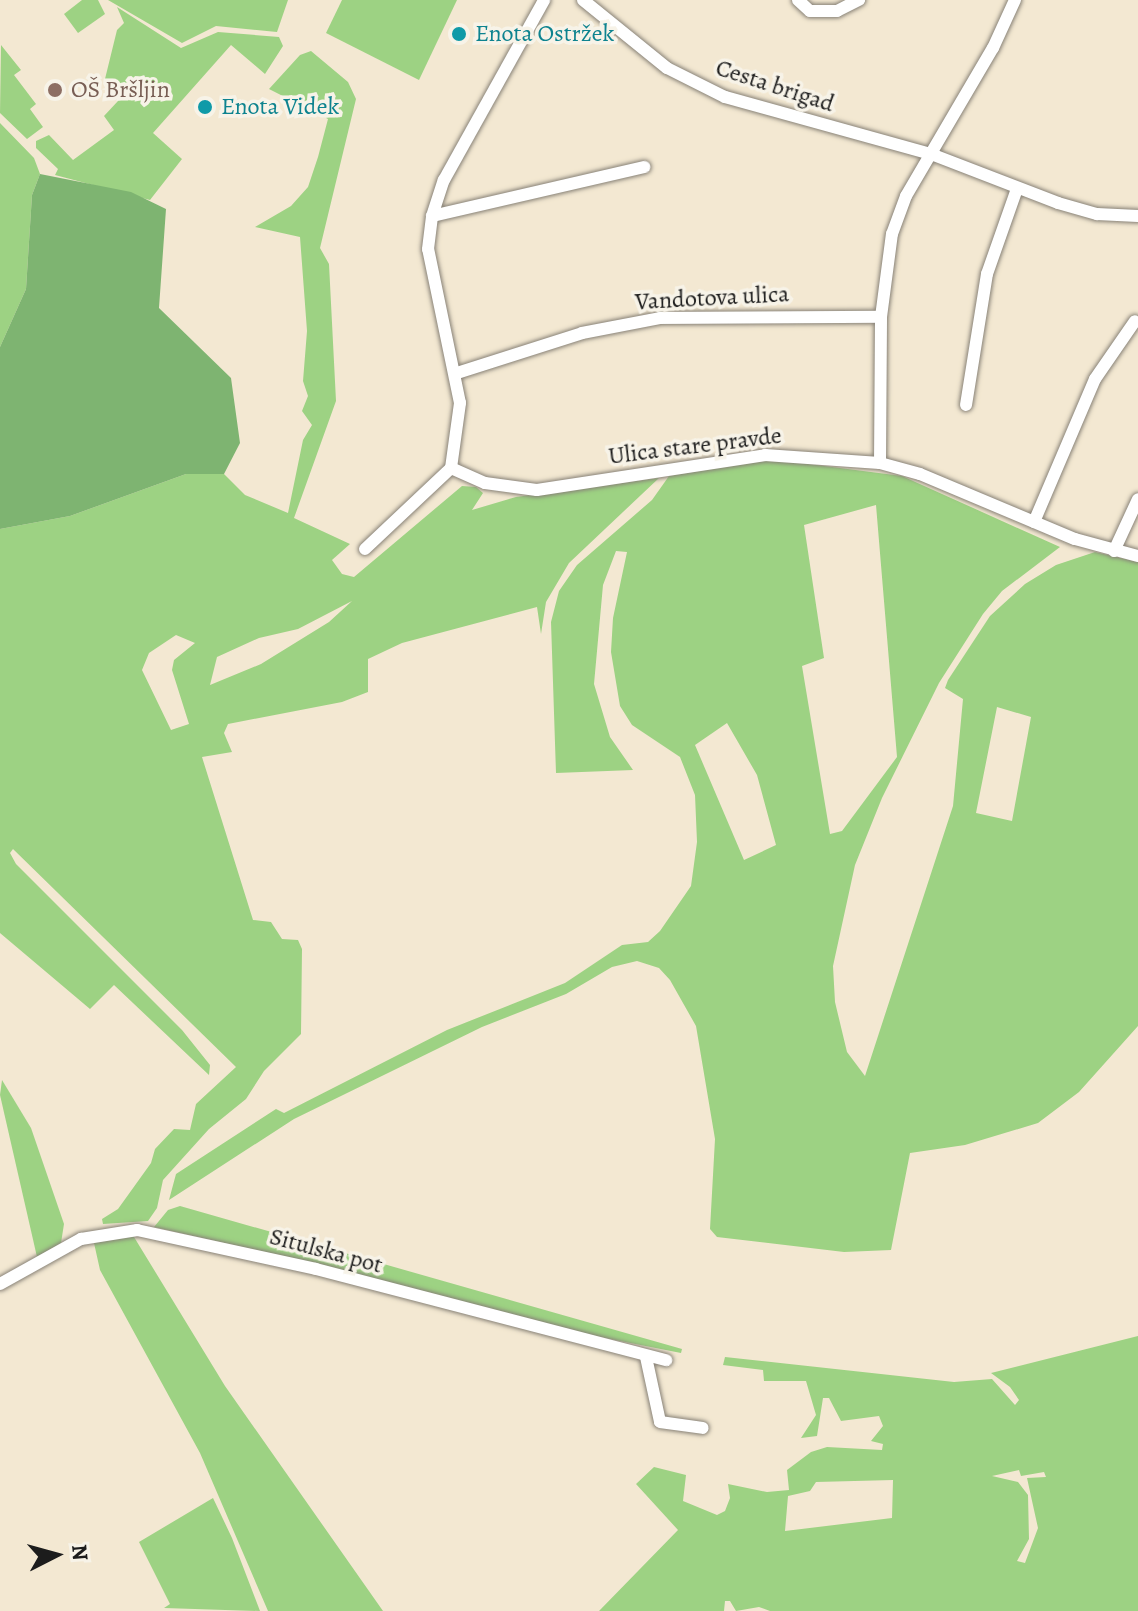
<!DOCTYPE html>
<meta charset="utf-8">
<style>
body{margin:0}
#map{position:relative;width:1138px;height:1611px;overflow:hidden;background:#f3e8d2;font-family:Alegreya,serif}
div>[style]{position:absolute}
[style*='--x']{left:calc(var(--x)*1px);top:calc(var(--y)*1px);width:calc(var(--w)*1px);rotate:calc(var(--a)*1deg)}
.green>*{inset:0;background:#9dd283}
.forest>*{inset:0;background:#7eb471}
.roads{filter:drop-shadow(0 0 2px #888277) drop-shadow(0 0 2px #888277)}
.street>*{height:12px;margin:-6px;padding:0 6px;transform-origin:6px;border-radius:6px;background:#fff}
.dots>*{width:22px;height:22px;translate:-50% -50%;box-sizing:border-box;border:4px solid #f7f3e8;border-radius:50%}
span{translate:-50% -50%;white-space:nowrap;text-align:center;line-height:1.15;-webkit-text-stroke:7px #f7f3e8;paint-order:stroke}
.culture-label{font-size:24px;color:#0d838f}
.left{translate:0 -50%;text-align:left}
.street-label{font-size:24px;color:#1c1c1c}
.education-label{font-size:24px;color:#785e54}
.north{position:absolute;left:16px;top:1515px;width:80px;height:80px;-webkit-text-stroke:6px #f7f3e8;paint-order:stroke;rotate:84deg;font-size:22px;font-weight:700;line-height:32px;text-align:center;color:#1c1c1c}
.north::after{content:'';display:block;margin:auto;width:28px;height:36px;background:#1c1c1c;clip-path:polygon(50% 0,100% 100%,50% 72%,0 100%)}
</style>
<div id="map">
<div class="green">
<div style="clip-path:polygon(82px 0,98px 0,105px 14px,78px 33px,64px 14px)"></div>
<div style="clip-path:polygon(108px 0,288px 0,277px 32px,216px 26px,182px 43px)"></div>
<div style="clip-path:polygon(342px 0,457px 0,419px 80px,326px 33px)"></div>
<div style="clip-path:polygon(117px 7px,181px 48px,218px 32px,279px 37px,283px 46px,265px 74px,231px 45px,153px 133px,182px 159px,150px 200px,55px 175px,58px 169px,36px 148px,36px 141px,49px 135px,73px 160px,114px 130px,104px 116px,118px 101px,104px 83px,117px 30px,124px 23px)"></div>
<div style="clip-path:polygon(1px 45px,21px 70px,14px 75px,36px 104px,30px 109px,43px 127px,27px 139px,0 113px)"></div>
<div style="clip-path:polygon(evenodd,311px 51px,348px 82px,356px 99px,320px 248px,329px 264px,336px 401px,294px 518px,350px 544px,332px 560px,342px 574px,354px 577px,462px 486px,476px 487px,483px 493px,472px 510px,516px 497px,659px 478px,569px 563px,546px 602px,541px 634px,537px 607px,402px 643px,368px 659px,368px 692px,342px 702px,228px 724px,224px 733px,232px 752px,202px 757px,253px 920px,271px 922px,282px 939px,298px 940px,302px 949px,301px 1034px,264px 1071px,246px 1099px,209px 1129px,163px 1180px,157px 1208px,148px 1221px,103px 1224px,102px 1219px,118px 1209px,151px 1163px,155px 1149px,174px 1129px,190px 1130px,196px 1104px,236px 1067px,13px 849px,10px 853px,16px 864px,182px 1030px,210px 1065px,209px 1075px,114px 985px,90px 1009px,0 933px,0 529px,70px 516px,186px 474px,224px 474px,245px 495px,288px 513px,303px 440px,312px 425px,302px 411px,308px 396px,303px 381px,307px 331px,300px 237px,255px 227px,291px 206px,308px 187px,318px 157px,328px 119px,269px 89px,300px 55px,311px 51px,352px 601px,329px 622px,261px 664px,210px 685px,217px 657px,259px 638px,298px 629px,352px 601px,311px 51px,176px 635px,195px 643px,174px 660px,172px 670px,189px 724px,171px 730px,142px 670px,149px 653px,176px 635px)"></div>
<div style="clip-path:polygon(0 123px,34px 158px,40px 174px,32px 195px,26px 289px,0 347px)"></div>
<div style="clip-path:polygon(evenodd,770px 459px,902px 476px,1060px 547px,1002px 591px,983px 614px,939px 683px,882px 798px,855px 865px,833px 966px,835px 1002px,847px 1052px,865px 1076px,953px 806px,963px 699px,945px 688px,948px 680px,990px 616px,1025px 584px,1056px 565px,1095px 552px,1138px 562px,1138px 1026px,1079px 1092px,1038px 1123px,965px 1145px,910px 1153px,891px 1250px,844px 1252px,717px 1237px,710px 1229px,715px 1139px,696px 1026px,670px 980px,659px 968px,637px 961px,612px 967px,566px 994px,482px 1027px,294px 1119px,169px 1200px,176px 1174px,276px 1109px,284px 1113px,447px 1030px,565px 983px,622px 945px,648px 942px,660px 931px,691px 886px,697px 842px,695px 795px,680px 757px,632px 725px,620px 706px,611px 652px,613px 618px,627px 552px,616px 551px,603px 585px,594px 684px,610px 737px,633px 770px,556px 773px,551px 622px,559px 591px,577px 565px,652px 500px,669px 476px,770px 459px,876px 505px,897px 757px,842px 831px,830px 834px,802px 666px,824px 658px,804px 525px,876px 505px,770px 459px,997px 707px,1031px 717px,1012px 821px,976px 813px,997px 707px,770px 459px,727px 723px,757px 775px,776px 845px,744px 860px,695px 745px,727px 723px)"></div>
<div style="clip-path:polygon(2px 1080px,31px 1128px,64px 1224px,61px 1243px,37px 1257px,0 1095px)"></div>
<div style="clip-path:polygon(180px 1206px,682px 1349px,681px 1353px,529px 1323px,321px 1265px,154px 1227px,168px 1210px)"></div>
<div style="clip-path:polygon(113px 1236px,134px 1237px,225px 1386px,383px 1611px,268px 1611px,200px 1453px,100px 1270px,94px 1243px)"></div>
<div style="clip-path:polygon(evenodd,1138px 1336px,1138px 1611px,770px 1611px,759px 1607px,736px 1611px,730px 1601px,725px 1601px,724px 1611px,599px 1611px,678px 1530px,636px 1484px,654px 1467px,686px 1475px,683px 1501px,717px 1515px,725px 1511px,730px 1498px,728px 1484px,767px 1492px,789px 1490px,787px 1470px,811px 1452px,827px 1447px,882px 1450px,883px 1444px,871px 1441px,883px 1426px,879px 1416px,841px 1421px,829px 1398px,823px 1398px,817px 1436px,801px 1438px,816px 1415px,806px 1381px,764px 1381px,763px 1370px,723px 1365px,725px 1357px,954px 1382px,992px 1379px,1015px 1405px,1019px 1400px,1010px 1387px,991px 1373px,1138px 1336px,1019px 1470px,1021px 1476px,1044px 1472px,1046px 1477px,1027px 1478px,1038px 1528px,1025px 1563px,1017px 1561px,1029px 1539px,1028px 1495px,1018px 1482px,992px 1476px,1019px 1470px,1138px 1336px,893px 1480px,892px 1518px,785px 1531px,788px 1496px,810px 1491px,816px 1482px,893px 1480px)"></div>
<div style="clip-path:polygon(213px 1498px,232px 1538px,260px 1611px,164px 1608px,170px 1604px,139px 1542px)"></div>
</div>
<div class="forest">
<div style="clip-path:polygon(40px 174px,131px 192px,166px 209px,159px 308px,231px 378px,240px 443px,224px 474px,186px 474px,70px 516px,0 529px,0 347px,26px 289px,32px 195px)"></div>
</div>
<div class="roads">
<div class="street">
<div style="--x:583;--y:0;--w:108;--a:39"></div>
<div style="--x:667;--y:68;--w:65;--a:26.6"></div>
<div style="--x:725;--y:97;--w:214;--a:15.5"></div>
<div style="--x:931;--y:154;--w:136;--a:21.1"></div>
<div style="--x:1058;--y:203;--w:41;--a:15.8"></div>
<div style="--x:1097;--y:214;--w:41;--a:2.8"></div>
<div style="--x:798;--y:0;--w:16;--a:43"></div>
<div style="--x:810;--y:11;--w:27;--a:0"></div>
<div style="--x:837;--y:11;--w:25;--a:-27"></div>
<div style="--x:432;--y:216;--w:218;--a:-13"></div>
<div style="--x:457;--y:373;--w:131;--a:-17.7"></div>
<div style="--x:582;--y:333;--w:79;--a:-10.9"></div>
<div style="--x:660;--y:318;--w:221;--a:-0.3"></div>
<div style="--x:966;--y:405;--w:133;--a:-80.9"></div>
<div style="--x:987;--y:274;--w:90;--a:-70.6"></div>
<div style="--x:880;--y:463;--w:146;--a:-89.6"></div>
<div style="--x:881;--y:317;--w:84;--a:-82.5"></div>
<div style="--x:892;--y:234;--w:40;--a:-69.8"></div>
<div style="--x:906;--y:196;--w:172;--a:-59.6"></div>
<div style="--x:993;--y:48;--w:53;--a:-65.4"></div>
<div style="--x:451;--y:468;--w:37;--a:24"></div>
<div style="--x:485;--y:483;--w:52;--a:7.7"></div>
<div style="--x:537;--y:490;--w:231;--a:-8.7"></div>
<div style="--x:765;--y:455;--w:115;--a:4"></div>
<div style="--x:880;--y:463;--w:41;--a:15.4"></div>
<div style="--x:920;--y:474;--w:168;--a:22.8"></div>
<div style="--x:1075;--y:539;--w:65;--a:15.1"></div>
<div style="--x:1034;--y:522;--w:155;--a:-66.9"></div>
<div style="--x:1095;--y:379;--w:70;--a:-55.4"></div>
<div style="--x:365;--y:549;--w:118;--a:-43.3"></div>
<div style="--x:451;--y:468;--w:66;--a:-82.1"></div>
<div style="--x:460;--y:403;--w:157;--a:-101.7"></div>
<div style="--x:428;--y:249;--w:33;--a:-83"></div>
<div style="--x:432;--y:216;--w:38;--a:-72"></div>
<div style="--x:444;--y:180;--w:206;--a:-60.9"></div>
<div style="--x:1114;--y:551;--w:57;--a:-65.2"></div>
<div style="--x:0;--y:1284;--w:93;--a:-29.1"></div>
<div style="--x:81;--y:1239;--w:57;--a:-9.1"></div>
<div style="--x:137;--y:1230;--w:183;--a:12.3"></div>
<div style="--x:316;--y:1269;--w:362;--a:14.6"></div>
<div style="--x:646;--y:1357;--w:66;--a:77.8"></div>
<div style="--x:660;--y:1422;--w:43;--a:7.9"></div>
</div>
</div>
<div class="dots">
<div style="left:459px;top:34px;background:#0f9aa8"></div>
<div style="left:55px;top:90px;background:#8d6e63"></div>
<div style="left:205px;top:107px;background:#0f9aa8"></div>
</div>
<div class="culture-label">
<span class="left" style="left:475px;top:34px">Enota Ostržek</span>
<span class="left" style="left:221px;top:107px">Enota Videk</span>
</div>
<div class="street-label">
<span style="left:775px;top:86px;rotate:18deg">Cesta brigad</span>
<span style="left:712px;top:298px;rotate:-3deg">Vandotova ulica</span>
<span style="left:695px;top:446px;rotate:-7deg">Ulica stare pravde</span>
<span style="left:326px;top:1251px;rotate:15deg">Situlska pot</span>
</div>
<div class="education-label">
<span class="left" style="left:71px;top:90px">OŠ Bršljin</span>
</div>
<div class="north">N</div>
</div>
